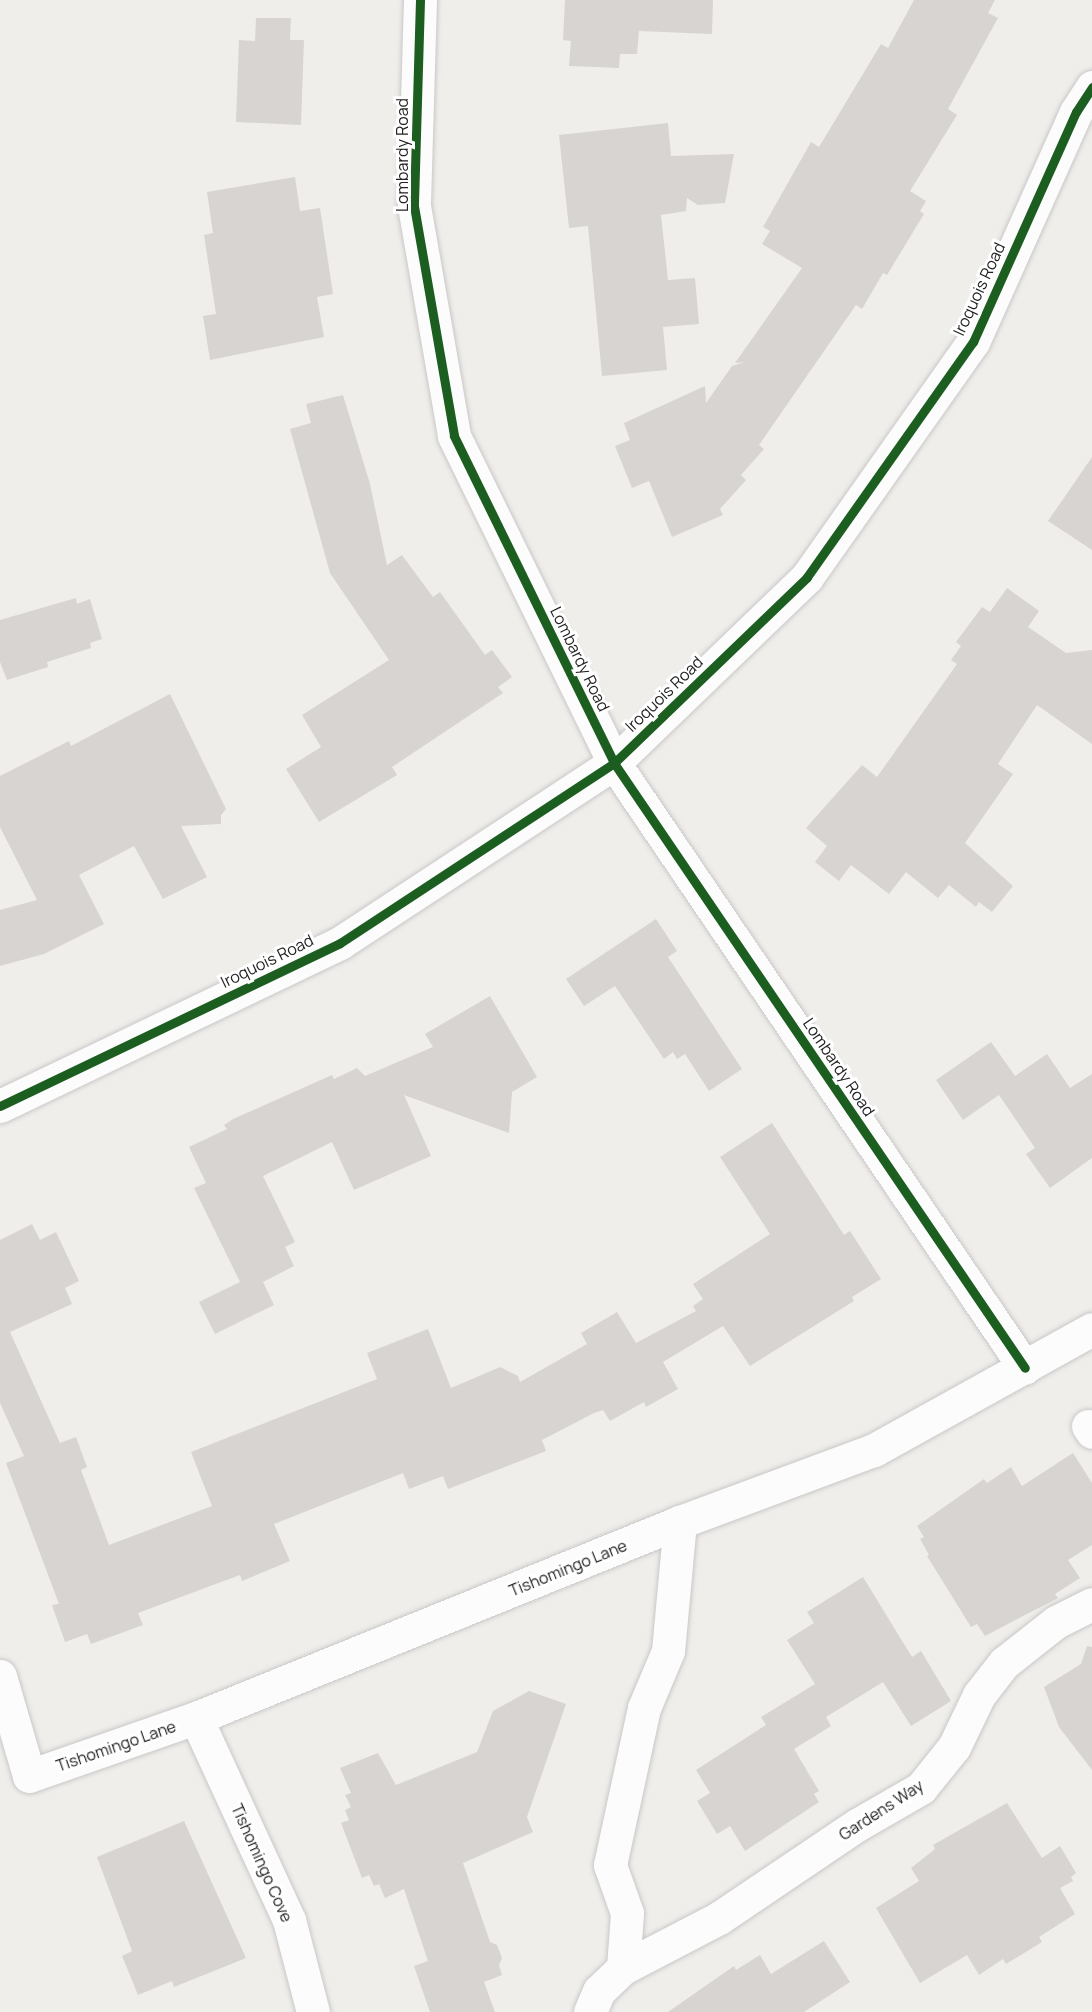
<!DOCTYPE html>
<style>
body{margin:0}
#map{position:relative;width:1092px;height:2012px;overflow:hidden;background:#f0eeeb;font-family:Manrope,sans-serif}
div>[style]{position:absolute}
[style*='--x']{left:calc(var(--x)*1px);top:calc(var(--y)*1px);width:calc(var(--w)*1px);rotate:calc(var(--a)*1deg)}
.building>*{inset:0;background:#d7d4d2}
.roads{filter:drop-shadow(0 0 2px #c9c8c7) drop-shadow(0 0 2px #c9c8c7)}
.minor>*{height:33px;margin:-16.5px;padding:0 16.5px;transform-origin:16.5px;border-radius:16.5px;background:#fdfcfc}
.cycleway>*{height:9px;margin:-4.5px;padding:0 4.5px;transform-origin:4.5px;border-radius:4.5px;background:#1b5e20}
span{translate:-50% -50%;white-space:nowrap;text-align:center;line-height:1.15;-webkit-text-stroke:6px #fff;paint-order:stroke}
.street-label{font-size:16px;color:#222}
</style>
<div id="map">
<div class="building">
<div style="clip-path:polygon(565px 0,713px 0,712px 34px,639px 31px,637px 54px,620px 54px,619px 68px,569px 66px,571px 41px,563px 40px)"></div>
<div style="clip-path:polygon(914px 0,995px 0,988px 13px,998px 18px,948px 109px,957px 115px,910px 191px,926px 201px,920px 211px,924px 214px,887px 275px,883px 273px,862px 309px,856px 305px,759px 445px,764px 449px,741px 475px,746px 480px,720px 509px,723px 515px,672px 537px,649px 481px,632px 488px,615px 446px,630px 440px,624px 423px,705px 386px,706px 403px,732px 366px,745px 362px,735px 363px,802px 268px,762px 244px,770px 231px,763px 227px,811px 142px,819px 147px,881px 44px,888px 48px)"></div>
<div style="clip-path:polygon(256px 18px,291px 18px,290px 40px,304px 40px,301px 125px,236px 122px,239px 40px,255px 41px)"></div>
<div style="clip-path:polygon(668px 123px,671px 156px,734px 154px,725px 203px,698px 205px,687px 198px,686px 211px,661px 215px,668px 280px,695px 278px,699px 324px,663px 327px,667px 370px,602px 376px,588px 226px,569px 228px,559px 135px)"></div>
<div style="clip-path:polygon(295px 177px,300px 211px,320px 208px,333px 294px,317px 297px,324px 337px,210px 360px,203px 316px,216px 314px,204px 235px,213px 233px,207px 192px)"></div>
<div style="clip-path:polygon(343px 395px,370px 484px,387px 565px,402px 555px,433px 597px,440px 592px,485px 655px,492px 650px,512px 677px,498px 687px,503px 693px,392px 767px,397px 775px,319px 822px,286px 769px,321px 747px,302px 715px,389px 660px,330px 573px,290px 429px,311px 423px,306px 404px)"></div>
<div style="clip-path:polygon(1092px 457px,1092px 550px,1048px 521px)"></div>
<div style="clip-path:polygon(1007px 588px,1039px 611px,1028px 627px,1066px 653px,1092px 650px,1092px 744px,1037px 705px,998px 764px,1013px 774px,965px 843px,1013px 886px,992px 912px,979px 902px,976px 907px,949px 885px,938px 898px,906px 872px,889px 894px,851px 865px,839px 881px,815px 862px,827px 846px,806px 828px,862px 765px,877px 777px,957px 664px,951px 660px,961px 646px,956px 642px,982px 607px,990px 612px)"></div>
<div style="clip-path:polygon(76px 598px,77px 604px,90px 599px,102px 639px,90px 643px,91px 648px,47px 662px,48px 667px,7px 680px,0 662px,0 620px)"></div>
<div style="clip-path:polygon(170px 694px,226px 809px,221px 815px,221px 824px,181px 826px,207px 877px,163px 899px,134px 846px,79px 875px,104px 924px,44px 954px,0 966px,0 910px,37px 900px,0 827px,0 776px,69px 741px,71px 746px)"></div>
<div style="clip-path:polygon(656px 919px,677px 951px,668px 957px,742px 1069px,709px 1091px,685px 1054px,677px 1059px,673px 1052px,664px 1059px,615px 986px,584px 1006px,566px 979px)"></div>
<div style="clip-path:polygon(490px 996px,537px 1077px,512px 1092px,509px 1133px,404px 1095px,431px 1156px,354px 1190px,332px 1142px,263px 1176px,295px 1242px,285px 1247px,294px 1266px,263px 1282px,274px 1305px,215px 1334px,199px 1302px,240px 1282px,194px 1188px,206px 1183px,189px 1147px,227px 1129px,224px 1125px,233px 1119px,332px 1075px,334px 1079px,357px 1068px,365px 1076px,433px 1047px,425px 1034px)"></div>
<div style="clip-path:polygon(991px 1042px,1015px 1076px,1047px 1054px,1070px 1088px,1092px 1074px,1092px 1158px,1050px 1188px,1026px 1154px,1035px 1148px,999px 1095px,963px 1120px,936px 1080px)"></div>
<div style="clip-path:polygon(772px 1123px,844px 1235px,850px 1231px,881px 1279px,852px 1297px,854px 1301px,750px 1366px,723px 1326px,663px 1362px,678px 1389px,646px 1407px,644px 1402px,610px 1421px,603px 1410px,594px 1413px,542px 1440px,546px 1451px,448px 1489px,443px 1476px,409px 1489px,403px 1473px,274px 1524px,290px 1561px,242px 1581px,240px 1575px,138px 1613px,143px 1625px,91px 1644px,87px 1634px,65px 1642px,52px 1605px,59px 1604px,6px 1463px,24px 1456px,0 1403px,0 1240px,32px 1224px,40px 1240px,56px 1232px,79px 1281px,65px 1288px,72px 1304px,10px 1332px,60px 1443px,76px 1437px,87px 1467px,81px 1470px,109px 1545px,212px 1506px,191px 1452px,377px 1379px,367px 1353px,428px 1329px,451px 1388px,500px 1367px,518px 1376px,520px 1382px,587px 1344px,581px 1333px,617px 1312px,636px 1343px,696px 1311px,693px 1306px,703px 1299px,693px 1284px,770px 1234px,720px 1157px)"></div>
<div style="clip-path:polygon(1073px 1453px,1092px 1483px,1092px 1545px,1068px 1560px,1080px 1578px,1055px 1594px,1058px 1598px,985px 1636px,977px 1624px,971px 1627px,927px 1556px,929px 1555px,920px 1539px,924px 1537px,917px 1526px,984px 1479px,987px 1483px,1011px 1467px,1022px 1486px)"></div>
<div style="clip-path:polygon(863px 1577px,912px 1657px,921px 1651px,951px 1701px,911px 1726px,883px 1682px,826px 1717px,831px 1726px,794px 1749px,819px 1791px,814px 1794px,819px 1802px,745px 1851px,730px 1826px,717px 1834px,697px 1801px,710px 1793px,696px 1770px,766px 1725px,761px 1717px,815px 1684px,787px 1640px,814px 1623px,807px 1612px)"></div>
<div style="clip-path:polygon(1087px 1646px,1092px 1647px,1092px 1770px,1059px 1727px,1044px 1687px,1081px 1664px)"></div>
<div style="clip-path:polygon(529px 1691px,566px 1704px,527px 1817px,533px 1832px,463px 1863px,490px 1942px,497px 1945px,502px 1958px,499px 1965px,502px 1975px,484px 1982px,495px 2012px,430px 2012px,414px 1966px,428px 1961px,404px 1889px,385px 1898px,379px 1884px,374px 1886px,369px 1875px,362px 1878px,341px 1823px,349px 1820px,345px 1810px,351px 1807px,345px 1795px,351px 1793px,340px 1768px,378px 1753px,396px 1785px,477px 1752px,493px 1711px)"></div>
<div style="clip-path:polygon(1007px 1803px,1042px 1858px,1060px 1846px,1076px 1873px,1071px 1877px,1073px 1881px,1060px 1888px,1075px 1914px,1039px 1937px,1042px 1942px,1006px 1964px,1003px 1959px,979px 1975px,967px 1955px,920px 1983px,876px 1908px,919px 1881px,911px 1868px,935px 1849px,933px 1845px)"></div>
<div style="clip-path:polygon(184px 1821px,246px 1958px,174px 1987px,172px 1981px,138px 1995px,122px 1956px,132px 1951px,97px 1857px)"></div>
<div style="clip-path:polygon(824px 1941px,850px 1982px,804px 2012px,668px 2012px,734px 1966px,736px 1970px,760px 1955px,771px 1974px)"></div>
</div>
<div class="roads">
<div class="minor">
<div style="--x:420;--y:0;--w:206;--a:91.7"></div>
<div style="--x:414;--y:206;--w:233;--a:80.1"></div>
<div style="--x:454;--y:436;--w:364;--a:63.9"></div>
<div style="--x:614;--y:763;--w:731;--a:55.81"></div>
<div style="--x:0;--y:1106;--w:377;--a:-25.6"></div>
<div style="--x:340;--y:943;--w:328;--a:-33.3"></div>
<div style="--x:614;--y:763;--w:268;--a:-43.9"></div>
<div style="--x:807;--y:577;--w:288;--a:-54.8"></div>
<div style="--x:973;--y:342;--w:252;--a:-65.9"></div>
<div style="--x:1076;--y:112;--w:30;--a:-57"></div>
<div style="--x:1088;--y:1426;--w:7;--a:56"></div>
<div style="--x:0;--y:1676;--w:104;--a:73.8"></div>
<div style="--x:29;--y:1776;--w:177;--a:-19.2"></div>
<div style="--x:196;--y:1718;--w:522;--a:-22.05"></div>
<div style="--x:680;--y:1522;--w:207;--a:-20.4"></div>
<div style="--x:874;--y:1450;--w:249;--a:-29"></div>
<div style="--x:196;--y:1718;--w:222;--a:65.3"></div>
<div style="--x:289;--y:1920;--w:95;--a:75.4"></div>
<div style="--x:623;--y:1968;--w:108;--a:-27.5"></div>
<div style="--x:719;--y:1918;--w:166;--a:-34"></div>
<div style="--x:857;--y:1825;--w:74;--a:-30"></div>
<div style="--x:921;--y:1788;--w:53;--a:-51.2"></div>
<div style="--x:954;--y:1747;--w:58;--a:-64.3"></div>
<div style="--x:979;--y:1695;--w:41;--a:-52"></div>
<div style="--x:1004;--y:1663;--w:66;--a:-38.3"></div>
<div style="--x:1056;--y:1622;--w:40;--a:-26.6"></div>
<div style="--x:590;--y:2012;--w:23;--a:-67"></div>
<div style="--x:599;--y:1991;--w:33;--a:-44"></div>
<div style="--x:623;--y:1968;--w:55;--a:-85.8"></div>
<div style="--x:627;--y:1913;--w:51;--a:-109.5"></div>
<div style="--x:610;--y:1865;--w:161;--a:-77.8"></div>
<div style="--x:644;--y:1708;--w:62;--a:-67.2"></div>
<div style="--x:668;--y:1651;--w:130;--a:-84.7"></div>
</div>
</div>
<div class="cycleway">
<div style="--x:420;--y:0;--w:206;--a:91.7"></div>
<div style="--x:414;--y:206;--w:233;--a:80.1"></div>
<div style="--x:454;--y:436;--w:364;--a:63.9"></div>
<div style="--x:614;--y:763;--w:731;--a:55.81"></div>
<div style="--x:0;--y:1106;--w:377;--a:-25.6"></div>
<div style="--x:340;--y:943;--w:328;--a:-33.3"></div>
<div style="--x:614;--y:763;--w:268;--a:-43.9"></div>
<div style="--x:807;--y:577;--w:288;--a:-54.8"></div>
<div style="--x:973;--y:342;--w:252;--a:-65.9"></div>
<div style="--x:1076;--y:112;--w:30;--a:-57"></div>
</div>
<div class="street-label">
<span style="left:402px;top:155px;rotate:-90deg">Lombardy Road</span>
<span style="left:979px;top:289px;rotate:-65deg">Iroquois Road</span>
<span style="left:580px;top:659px;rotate:64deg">Lombardy Road</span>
<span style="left:664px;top:694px;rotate:-44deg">Iroquois Road</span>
<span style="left:267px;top:961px;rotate:-26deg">Iroquois Road</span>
<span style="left:839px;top:1067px;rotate:56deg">Lombardy Road</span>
<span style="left:568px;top:1568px;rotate:-22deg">Tishomingo Lane</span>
<span style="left:116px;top:1746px;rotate:-19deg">Tishomingo Lane</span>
<span style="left:881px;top:1810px;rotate:-33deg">Gardens Way</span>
<span style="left:262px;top:1863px;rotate:66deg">Tishomingo Cove</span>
</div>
</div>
